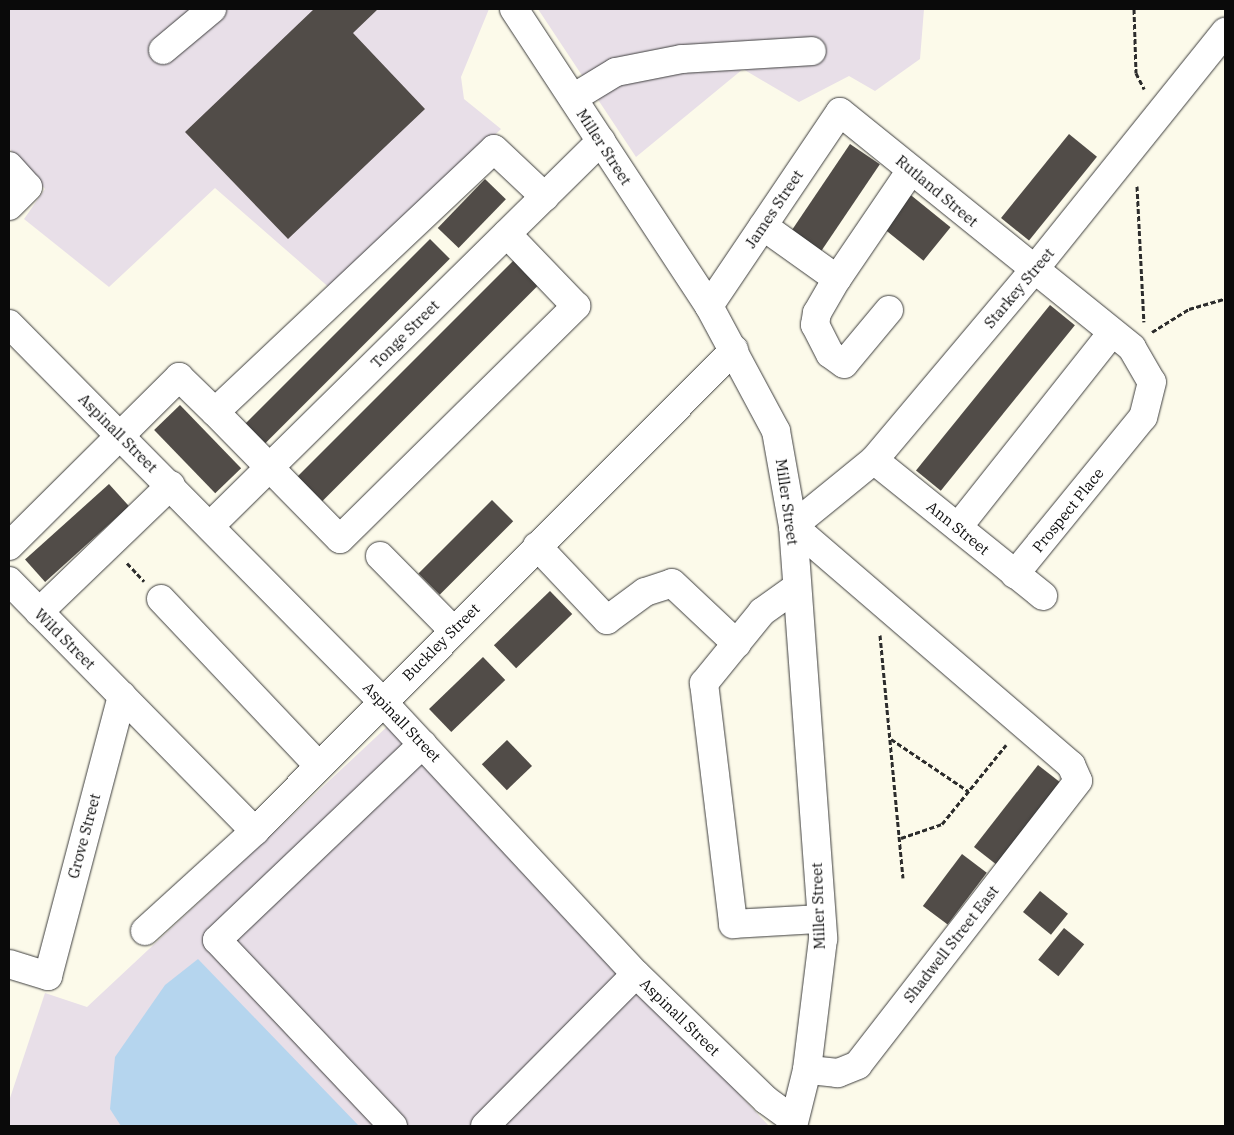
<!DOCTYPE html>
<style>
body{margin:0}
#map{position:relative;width:1234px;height:1135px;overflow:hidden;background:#fcfaea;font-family:"IBM Plex Serif",serif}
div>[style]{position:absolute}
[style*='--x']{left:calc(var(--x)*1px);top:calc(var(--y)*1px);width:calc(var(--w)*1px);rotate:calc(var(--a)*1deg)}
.industrial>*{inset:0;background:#e8dfe8}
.water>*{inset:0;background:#b5d5ee}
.building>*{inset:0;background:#514c48;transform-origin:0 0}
.path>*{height:3px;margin-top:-1.5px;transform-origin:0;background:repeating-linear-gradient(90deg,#2c2c2c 0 5px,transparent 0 7.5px)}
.roads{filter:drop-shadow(0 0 1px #3d3d3d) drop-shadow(0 0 1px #3d3d3d)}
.minor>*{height:28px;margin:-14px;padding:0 14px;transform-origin:14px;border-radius:14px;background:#fff}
span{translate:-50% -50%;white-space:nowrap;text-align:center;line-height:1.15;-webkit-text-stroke:5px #fff;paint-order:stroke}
.street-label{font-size:15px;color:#0a0a0a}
.frame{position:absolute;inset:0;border:10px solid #0a0a0a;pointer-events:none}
</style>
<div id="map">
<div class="industrial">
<div style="clip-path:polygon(9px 9px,489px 9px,461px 77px,464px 99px,501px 129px,332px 290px,215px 188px,109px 287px,24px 219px,45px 189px,9px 148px)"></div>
<div style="clip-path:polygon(538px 9px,924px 9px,920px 59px,875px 91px,849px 76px,799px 102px,743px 69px,636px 157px)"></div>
<div style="clip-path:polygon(391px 723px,769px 1126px,9px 1126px,9px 1101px,45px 993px,87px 1007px)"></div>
</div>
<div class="water">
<div style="clip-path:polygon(198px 959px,359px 1126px,121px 1126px,110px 1109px,115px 1057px,165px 985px)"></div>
</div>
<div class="building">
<div style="clip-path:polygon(314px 9px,378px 9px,353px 33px,425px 109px,288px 239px,185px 132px)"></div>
<div style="left:1069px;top:134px;width:36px;height:108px;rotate:39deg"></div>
<div style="left:850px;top:144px;width:36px;height:111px;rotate:34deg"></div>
<div style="left:485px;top:179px;width:29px;height:68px;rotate:44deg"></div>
<div style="left:907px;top:192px;width:56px;height:43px;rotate:39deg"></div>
<div style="left:430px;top:239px;width:28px;height:269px;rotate:45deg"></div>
<div style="left:517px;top:257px;width:35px;height:315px;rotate:45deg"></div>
<div style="left:1050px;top:305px;width:32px;height:213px;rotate:39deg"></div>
<div style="left:180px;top:405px;width:88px;height:36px;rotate:46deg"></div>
<div style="left:109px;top:484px;width:30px;height:113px;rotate:48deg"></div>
<div style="left:492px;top:500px;width:30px;height:104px;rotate:45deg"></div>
<div style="left:550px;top:591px;width:32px;height:78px;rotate:46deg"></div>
<div style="left:483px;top:657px;width:32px;height:75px;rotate:46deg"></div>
<div style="left:507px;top:740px;width:36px;height:35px;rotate:46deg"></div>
<div style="left:1038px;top:765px;width:28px;height:104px;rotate:38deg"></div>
<div style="left:962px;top:854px;width:31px;height:65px;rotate:37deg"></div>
<div style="left:1040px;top:891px;width:36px;height:27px;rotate:39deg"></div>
<div style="left:1064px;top:928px;width:26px;height:41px;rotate:39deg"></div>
</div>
<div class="path">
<div style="--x:1134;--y:9;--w:64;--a:88.2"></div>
<div style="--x:1136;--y:73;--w:18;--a:63"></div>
<div style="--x:1137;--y:186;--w:136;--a:87.1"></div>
<div style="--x:1152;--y:332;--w:44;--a:-31.9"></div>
<div style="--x:1189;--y:309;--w:37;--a:-16"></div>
<div style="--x:127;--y:563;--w:25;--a:47"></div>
<div style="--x:880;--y:635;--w:244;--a:84.6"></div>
<div style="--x:891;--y:739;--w:93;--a:34"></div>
<div style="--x:901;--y:838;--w:43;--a:-18.9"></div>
<div style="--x:942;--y:824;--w:102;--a:-51"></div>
</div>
<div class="roads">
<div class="minor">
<div style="--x:514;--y:9;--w:355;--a:56.7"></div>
<div style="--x:709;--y:306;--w:142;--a:61.8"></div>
<div style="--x:776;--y:431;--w:97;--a:79.9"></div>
<div style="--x:793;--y:526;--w:414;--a:85.8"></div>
<div style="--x:823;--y:939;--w:132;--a:97"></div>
<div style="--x:807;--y:1070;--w:58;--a:104"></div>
<div style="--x:163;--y:50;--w:64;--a:-39.9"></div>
<div style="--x:573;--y:98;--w:50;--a:-31.2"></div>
<div style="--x:616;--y:72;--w:67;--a:-11.1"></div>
<div style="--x:682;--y:59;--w:130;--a:-3.5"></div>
<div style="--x:9;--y:166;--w:28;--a:48"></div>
<div style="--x:28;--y:187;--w:27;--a:135"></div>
<div style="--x:763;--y:226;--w:91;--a:35.6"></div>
<div style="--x:709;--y:306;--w:234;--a:-56"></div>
<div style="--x:840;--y:112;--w:375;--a:38.9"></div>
<div style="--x:1132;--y:348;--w:39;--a:60"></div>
<div style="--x:1152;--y:382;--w:36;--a:104"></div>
<div style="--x:1143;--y:417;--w:203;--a:129.2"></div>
<div style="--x:889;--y:310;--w:70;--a:129.8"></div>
<div style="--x:844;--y:364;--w:17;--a:-144"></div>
<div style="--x:830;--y:354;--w:33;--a:-117"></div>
<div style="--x:815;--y:325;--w:12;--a:-81"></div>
<div style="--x:817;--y:313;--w:39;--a:-60"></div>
<div style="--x:837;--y:279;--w:132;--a:-55.8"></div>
<div style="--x:9;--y:324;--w:530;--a:45.31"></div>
<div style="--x:382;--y:701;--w:373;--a:47.1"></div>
<div style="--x:636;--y:974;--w:181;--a:44.1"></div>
<div style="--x:766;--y:1100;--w:34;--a:36"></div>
<div style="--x:215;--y:412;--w:178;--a:45.5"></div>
<div style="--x:340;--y:539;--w:332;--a:-44.6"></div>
<div style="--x:576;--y:306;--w:100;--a:-133.8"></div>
<div style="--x:874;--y:460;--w:217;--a:38.8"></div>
<div style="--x:210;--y:526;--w:549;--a:-44.56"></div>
<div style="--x:793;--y:526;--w:367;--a:40.7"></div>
<div style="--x:1071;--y:765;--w:17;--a:66"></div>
<div style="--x:1078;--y:781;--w:359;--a:127.8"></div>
<div style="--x:858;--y:1065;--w:22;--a:158"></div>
<div style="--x:838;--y:1073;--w:31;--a:-174"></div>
<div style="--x:793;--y:526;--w:104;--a:-39.2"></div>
<div style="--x:874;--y:460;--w:247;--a:-49.9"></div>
<div style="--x:1033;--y:271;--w:307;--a:-51.2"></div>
<div style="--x:958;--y:527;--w:248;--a:-51.6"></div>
<div style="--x:9;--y:546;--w:240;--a:-44.8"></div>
<div style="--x:179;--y:377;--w:50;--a:44.2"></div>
<div style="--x:215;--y:412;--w:383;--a:-43.3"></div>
<div style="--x:494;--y:149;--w:70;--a:43.3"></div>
<div style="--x:537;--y:546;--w:102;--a:46.6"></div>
<div style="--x:607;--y:620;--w:47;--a:-36.4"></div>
<div style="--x:645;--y:592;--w:28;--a:-18"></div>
<div style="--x:672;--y:583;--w:89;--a:43.2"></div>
<div style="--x:380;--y:556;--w:104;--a:45.4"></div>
<div style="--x:9;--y:581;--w:351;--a:45.5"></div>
<div style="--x:797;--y:587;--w:43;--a:144.5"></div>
<div style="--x:762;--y:612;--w:92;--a:129.2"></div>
<div style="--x:704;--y:683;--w:243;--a:83.1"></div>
<div style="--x:733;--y:924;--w:88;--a:-3.3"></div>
<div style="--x:161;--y:599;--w:230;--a:46.6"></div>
<div style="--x:39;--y:612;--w:183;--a:-43.9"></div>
<div style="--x:145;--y:931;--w:149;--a:-42.3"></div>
<div style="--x:255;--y:831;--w:679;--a:-45.12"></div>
<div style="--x:9;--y:964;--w:41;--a:17.1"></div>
<div style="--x:48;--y:976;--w:290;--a:-75.2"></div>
<div style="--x:393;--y:1126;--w:256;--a:-133.4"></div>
<div style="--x:217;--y:940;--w:284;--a:-43.6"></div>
<div style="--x:485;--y:1126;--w:214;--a:-45.2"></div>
</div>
</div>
<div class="street-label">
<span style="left:604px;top:147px;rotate:57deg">Miller Street</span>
<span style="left:937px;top:191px;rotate:40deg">Rutland Street</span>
<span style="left:774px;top:209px;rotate:-56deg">James Street</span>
<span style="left:1019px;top:288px;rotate:-50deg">Starkey Street</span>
<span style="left:405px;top:334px;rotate:-45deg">Tonge Street</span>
<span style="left:118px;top:433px;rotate:45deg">Aspinall Street</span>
<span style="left:787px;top:502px;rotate:82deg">Miller Street</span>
<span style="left:1068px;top:510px;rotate:-51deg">Prospect Place</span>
<span style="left:958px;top:528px;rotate:39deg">Ann Street</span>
<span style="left:65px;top:639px;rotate:45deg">Wild Street</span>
<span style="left:441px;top:642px;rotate:-45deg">Buckley Street</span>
<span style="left:402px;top:722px;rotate:46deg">Aspinall Street</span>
<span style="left:84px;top:836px;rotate:-75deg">Grove Street</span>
<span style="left:818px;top:906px;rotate:-92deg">Miller Street</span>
<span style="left:951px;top:944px;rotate:-52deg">Shadwell Street East</span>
<span style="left:680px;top:1017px;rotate:44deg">Aspinall Street</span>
</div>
<div class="frame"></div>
</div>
